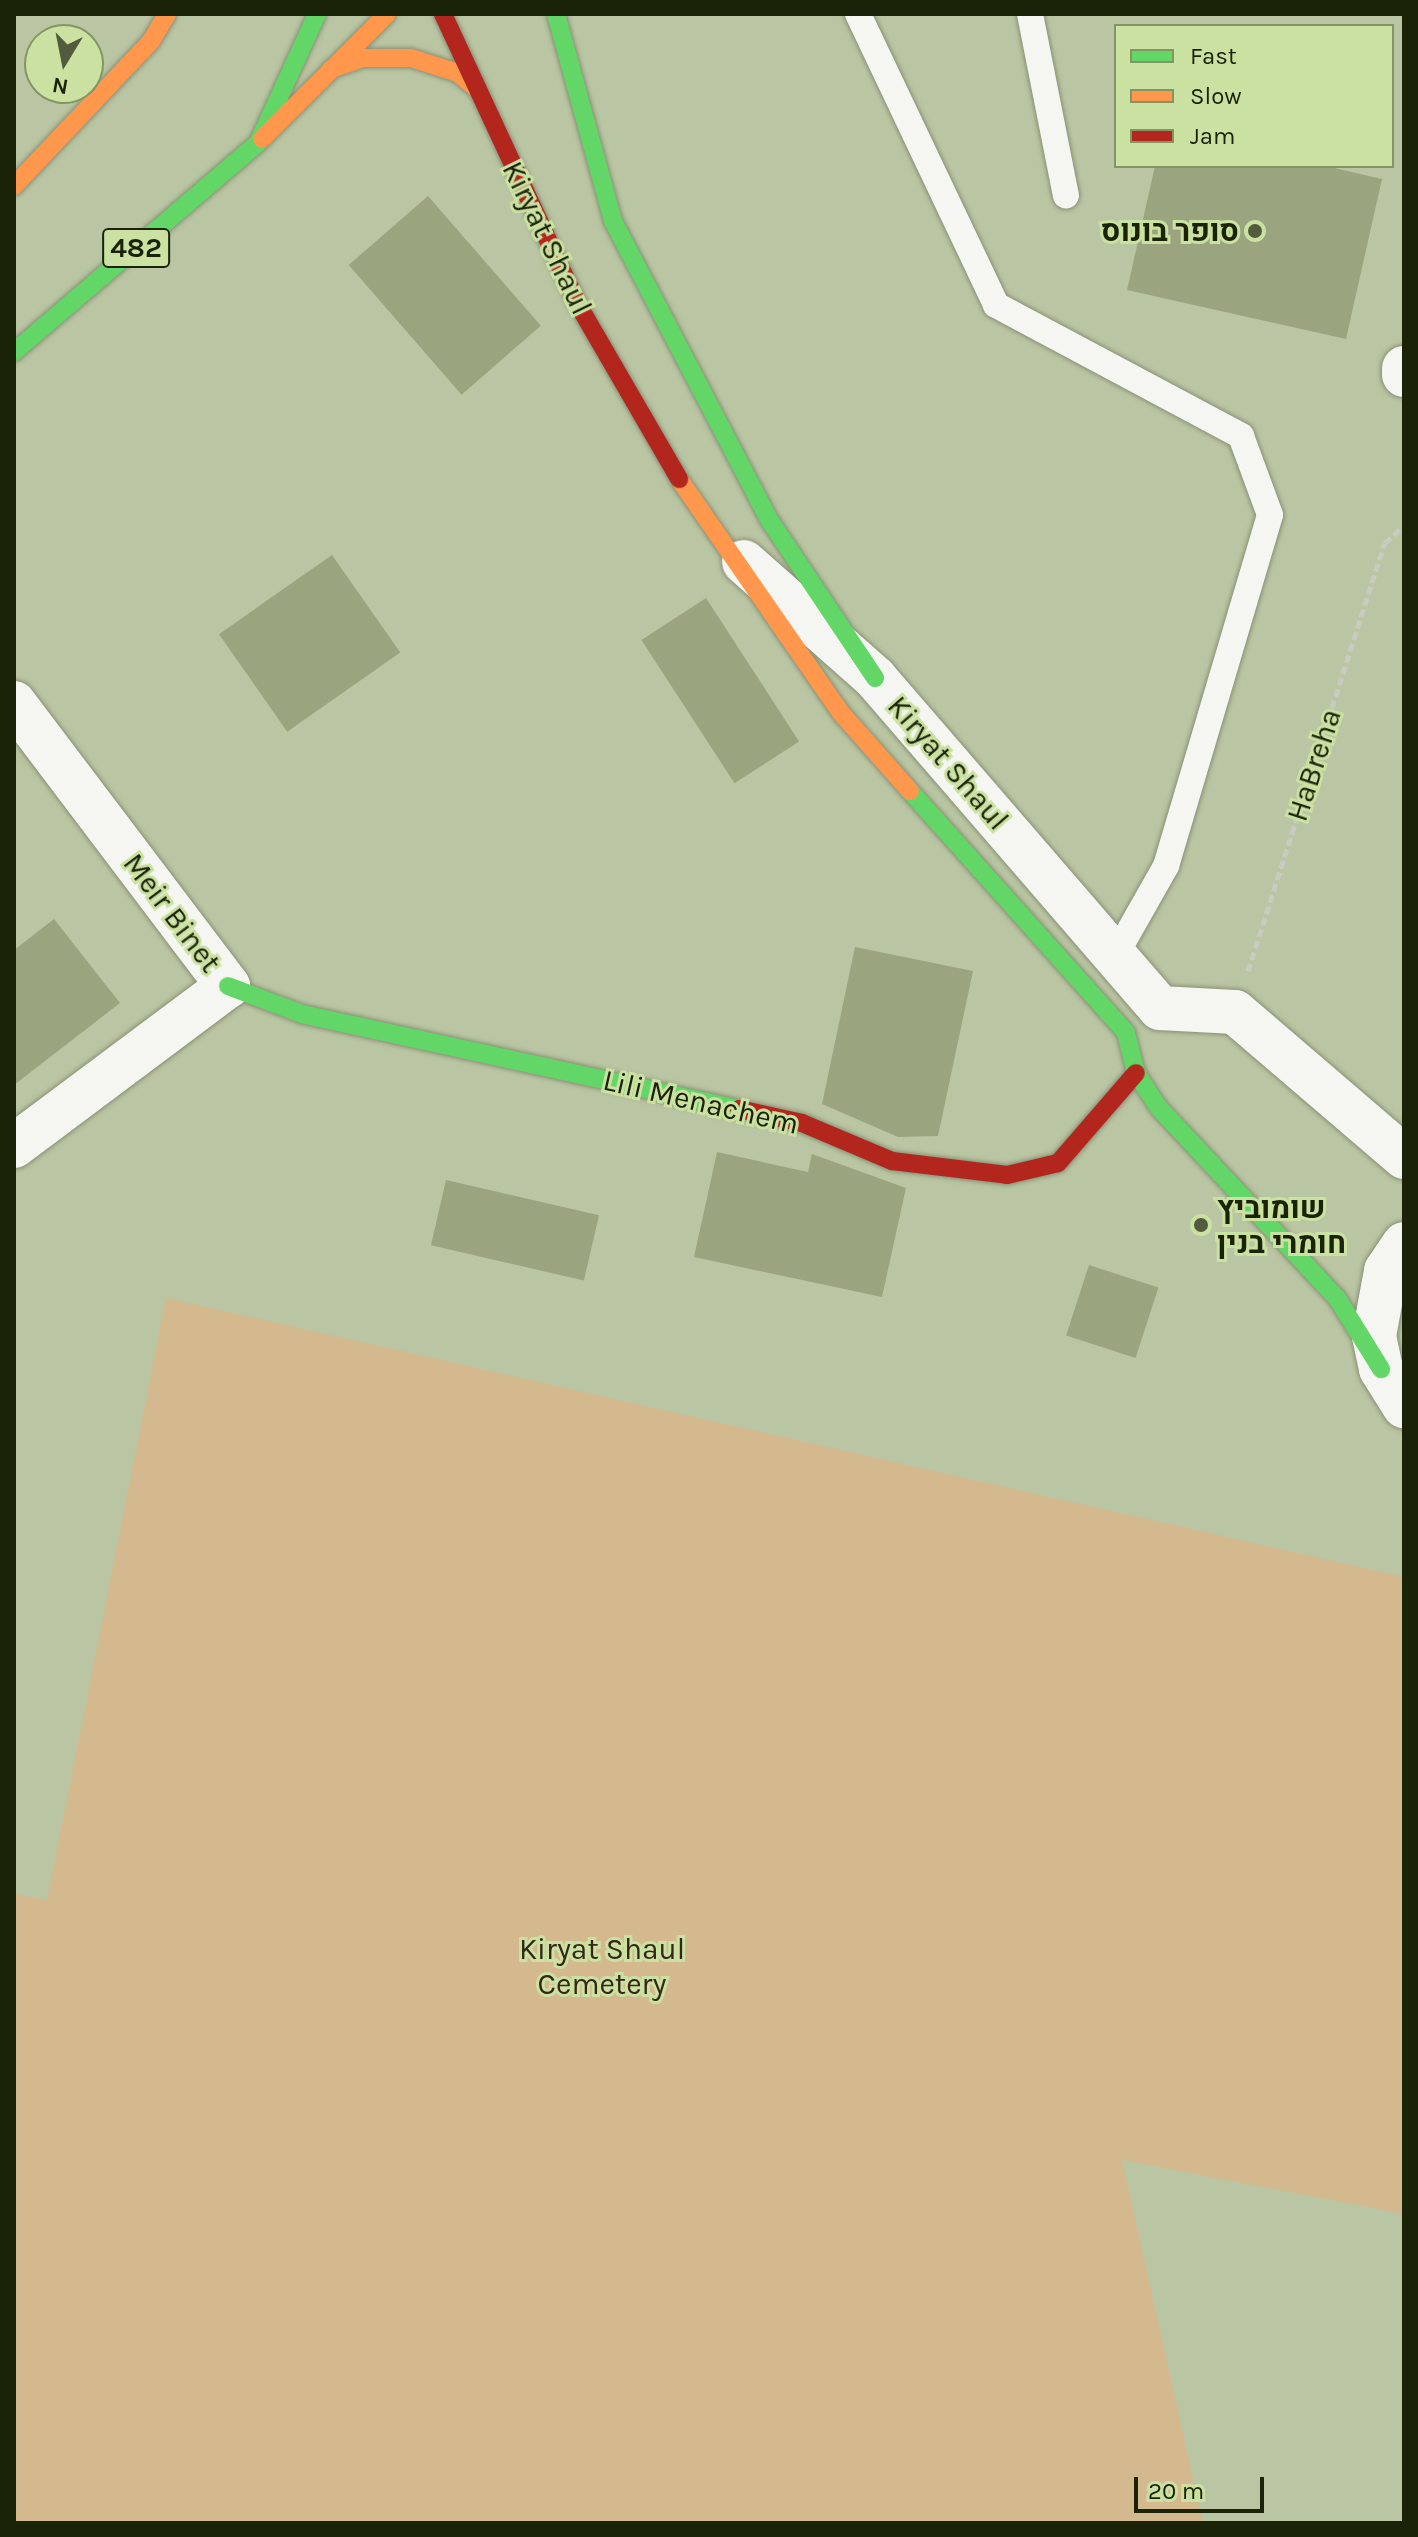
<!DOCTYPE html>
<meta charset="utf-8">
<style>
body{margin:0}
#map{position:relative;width:1418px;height:2537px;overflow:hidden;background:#bac5a3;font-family:Karla,Heebo,sans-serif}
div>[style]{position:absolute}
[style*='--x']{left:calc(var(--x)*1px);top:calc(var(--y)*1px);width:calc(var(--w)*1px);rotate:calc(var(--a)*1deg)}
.green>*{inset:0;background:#d3b98d}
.building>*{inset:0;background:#9aa580;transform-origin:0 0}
.path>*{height:5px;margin-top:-2.5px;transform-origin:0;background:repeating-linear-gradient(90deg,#c7cbc0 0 8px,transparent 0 12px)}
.roads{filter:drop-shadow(0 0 2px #889176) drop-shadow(0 0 2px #889176)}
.lane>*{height:26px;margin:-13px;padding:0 13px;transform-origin:13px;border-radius:13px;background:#f5f6f1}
.street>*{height:44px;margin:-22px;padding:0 22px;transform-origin:22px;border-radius:22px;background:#f5f6f1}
.fast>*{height:18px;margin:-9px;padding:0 9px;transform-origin:9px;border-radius:9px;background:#63d668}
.slow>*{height:18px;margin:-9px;padding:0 9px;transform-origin:9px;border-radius:9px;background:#ff974d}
.jam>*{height:18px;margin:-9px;padding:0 9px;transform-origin:9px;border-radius:9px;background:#b3261e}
.dots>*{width:22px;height:22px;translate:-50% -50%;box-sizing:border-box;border:4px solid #cbe1a1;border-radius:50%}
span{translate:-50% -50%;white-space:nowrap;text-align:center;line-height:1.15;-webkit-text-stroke:6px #cbe1a1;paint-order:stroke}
.shield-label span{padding:2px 6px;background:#cbe1a1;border:2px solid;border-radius:6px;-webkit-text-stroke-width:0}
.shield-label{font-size:28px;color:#1a2208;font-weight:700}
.poi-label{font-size:30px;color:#1a2208;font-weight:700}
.right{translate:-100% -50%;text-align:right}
.left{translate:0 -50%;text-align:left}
.street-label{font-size:30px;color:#1a2208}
.park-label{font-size:30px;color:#362617}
.frame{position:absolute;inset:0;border:16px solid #1a2208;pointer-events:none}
.legend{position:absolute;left:1114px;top:24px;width:280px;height:144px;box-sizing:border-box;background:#cbe1a1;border:2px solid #849564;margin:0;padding:10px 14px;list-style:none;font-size:24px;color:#1a2208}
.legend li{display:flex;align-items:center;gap:16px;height:40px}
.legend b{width:40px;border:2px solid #849564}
.north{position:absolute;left:24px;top:24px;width:80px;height:80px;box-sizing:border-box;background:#cbe1a1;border:2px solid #849564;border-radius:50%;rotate:190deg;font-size:22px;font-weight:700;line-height:32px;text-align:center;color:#1a2208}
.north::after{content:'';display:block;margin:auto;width:28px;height:36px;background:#525b3e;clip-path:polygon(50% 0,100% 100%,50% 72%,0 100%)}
.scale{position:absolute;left:1134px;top:2477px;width:130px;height:36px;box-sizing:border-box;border:4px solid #1a2208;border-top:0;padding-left:10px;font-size:24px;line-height:28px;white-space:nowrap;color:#1a2208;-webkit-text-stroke:6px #cbe1a1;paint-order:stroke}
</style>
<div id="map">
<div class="green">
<div style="clip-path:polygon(166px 1298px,1404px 1577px,1404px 2214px,1122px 2160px,1203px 2523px,14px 2523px,14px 1894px,47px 1900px)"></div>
</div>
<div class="building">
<div style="clip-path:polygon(1155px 166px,1326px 166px,1382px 179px,1346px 339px,1127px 290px)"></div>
<div style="left:428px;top:196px;width:172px;height:105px;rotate:49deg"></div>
<div style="left:332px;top:555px;width:119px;height:138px;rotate:55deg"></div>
<div style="left:706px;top:598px;width:171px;height:77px;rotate:57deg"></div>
<div style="clip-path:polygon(54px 919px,120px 1003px,14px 1085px,14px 950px)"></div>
<div style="clip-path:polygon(855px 947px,973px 971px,938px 1136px,898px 1137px,822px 1104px)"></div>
<div style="clip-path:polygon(717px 1152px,808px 1172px,812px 1154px,906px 1188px,882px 1297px,694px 1257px)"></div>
<div style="left:446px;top:1180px;width:157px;height:67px;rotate:13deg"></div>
<div style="left:1089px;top:1265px;width:73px;height:74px;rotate:18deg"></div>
</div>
<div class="path">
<div style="--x:1248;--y:971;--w:449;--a:-72.3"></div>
<div style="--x:1385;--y:543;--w:26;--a:-43"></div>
</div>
<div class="roads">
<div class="lane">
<div style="--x:858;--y:14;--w:322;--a:64.6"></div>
<div style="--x:996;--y:305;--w:278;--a:28.1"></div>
<div style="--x:1241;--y:436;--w:84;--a:69.8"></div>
<div style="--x:1270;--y:515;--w:366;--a:106.5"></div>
<div style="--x:1166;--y:866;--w:103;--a:119.5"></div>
<div style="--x:1030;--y:14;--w:185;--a:78.8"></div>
</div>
<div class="street">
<div style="--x:1404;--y:368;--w:7;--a:90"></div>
<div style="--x:744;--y:562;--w:175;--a:41.5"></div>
<div style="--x:875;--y:678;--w:436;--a:49.2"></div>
<div style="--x:1160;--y:1008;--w:75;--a:3.1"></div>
<div style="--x:1235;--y:1012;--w:223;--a:40.6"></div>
<div style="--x:14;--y:703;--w:355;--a:52.9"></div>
<div style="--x:228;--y:986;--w:267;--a:143.2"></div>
<div style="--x:1404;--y:1244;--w:32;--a:124"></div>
<div style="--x:1386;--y:1271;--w:66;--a:100.5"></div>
<div style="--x:1374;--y:1336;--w:34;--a:78"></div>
<div style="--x:1381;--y:1369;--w:44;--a:58.1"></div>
</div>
<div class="fast">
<div style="--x:556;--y:14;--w:215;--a:74.6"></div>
<div style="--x:613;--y:221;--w:339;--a:62.4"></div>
<div style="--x:770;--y:521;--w:189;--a:56.2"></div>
<div style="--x:14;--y:352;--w:321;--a:-40.6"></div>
<div style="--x:258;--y:143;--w:142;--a:-65.4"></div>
<div style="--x:910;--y:791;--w:324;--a:48.2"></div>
<div style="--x:1126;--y:1033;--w:41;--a:76"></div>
<div style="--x:1136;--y:1073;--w:42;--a:56.7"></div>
<div style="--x:1159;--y:1108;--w:260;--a:46.9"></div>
<div style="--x:1337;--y:1298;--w:84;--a:58.2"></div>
<div style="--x:228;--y:986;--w:79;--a:20.7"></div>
<div style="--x:302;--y:1014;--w:447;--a:12.3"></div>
</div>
<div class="slow">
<div style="--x:331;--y:69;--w:34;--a:-19"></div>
<div style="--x:363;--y:58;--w:48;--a:0"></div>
<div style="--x:411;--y:58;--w:49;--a:17.7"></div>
<div style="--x:458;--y:73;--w:23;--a:40"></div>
<div style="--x:262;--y:139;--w:177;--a:-45"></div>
<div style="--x:14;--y:186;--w:199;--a:-46.6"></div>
<div style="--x:151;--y:41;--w:31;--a:-59"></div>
<div style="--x:679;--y:479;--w:285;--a:55.3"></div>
<div style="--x:841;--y:713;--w:104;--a:48.5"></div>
</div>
<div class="jam">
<div style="--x:443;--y:14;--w:316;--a:65.1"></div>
<div style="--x:576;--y:301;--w:206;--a:59.9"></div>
<div style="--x:739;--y:1109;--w:65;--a:12.5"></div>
<div style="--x:802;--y:1123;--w:98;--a:22.9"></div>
<div style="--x:892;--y:1161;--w:116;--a:6.9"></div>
<div style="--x:1007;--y:1175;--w:52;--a:-13.2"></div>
<div style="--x:1058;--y:1163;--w:119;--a:-49.1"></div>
</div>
</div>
<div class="dots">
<div style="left:1255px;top:231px;background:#525b3e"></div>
<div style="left:1201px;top:1225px;background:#525b3e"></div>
</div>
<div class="shield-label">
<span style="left:136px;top:248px">482</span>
</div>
<div class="poi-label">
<span class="right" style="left:1239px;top:231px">סופר בונוס</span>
<span class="left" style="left:1217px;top:1225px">שומוביץ<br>חומרי בנין</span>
</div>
<div class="street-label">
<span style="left:547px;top:238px;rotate:64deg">Kiryat Shaul</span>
<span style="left:948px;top:763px;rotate:49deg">Kiryat Shaul</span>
<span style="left:1314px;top:765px;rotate:-72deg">HaBreha</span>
<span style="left:172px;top:913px;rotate:53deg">Meir Binet</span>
<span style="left:701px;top:1102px;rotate:13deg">Lili Menachem</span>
</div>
<div class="park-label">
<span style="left:602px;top:1966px">Kiryat Shaul<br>Cemetery</span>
</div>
<div class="frame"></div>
<ul class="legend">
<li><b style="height:10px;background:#63d668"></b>Fast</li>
<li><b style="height:10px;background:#ff974d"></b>Slow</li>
<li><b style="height:10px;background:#b3261e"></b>Jam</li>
</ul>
<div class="north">N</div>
<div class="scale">20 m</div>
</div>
